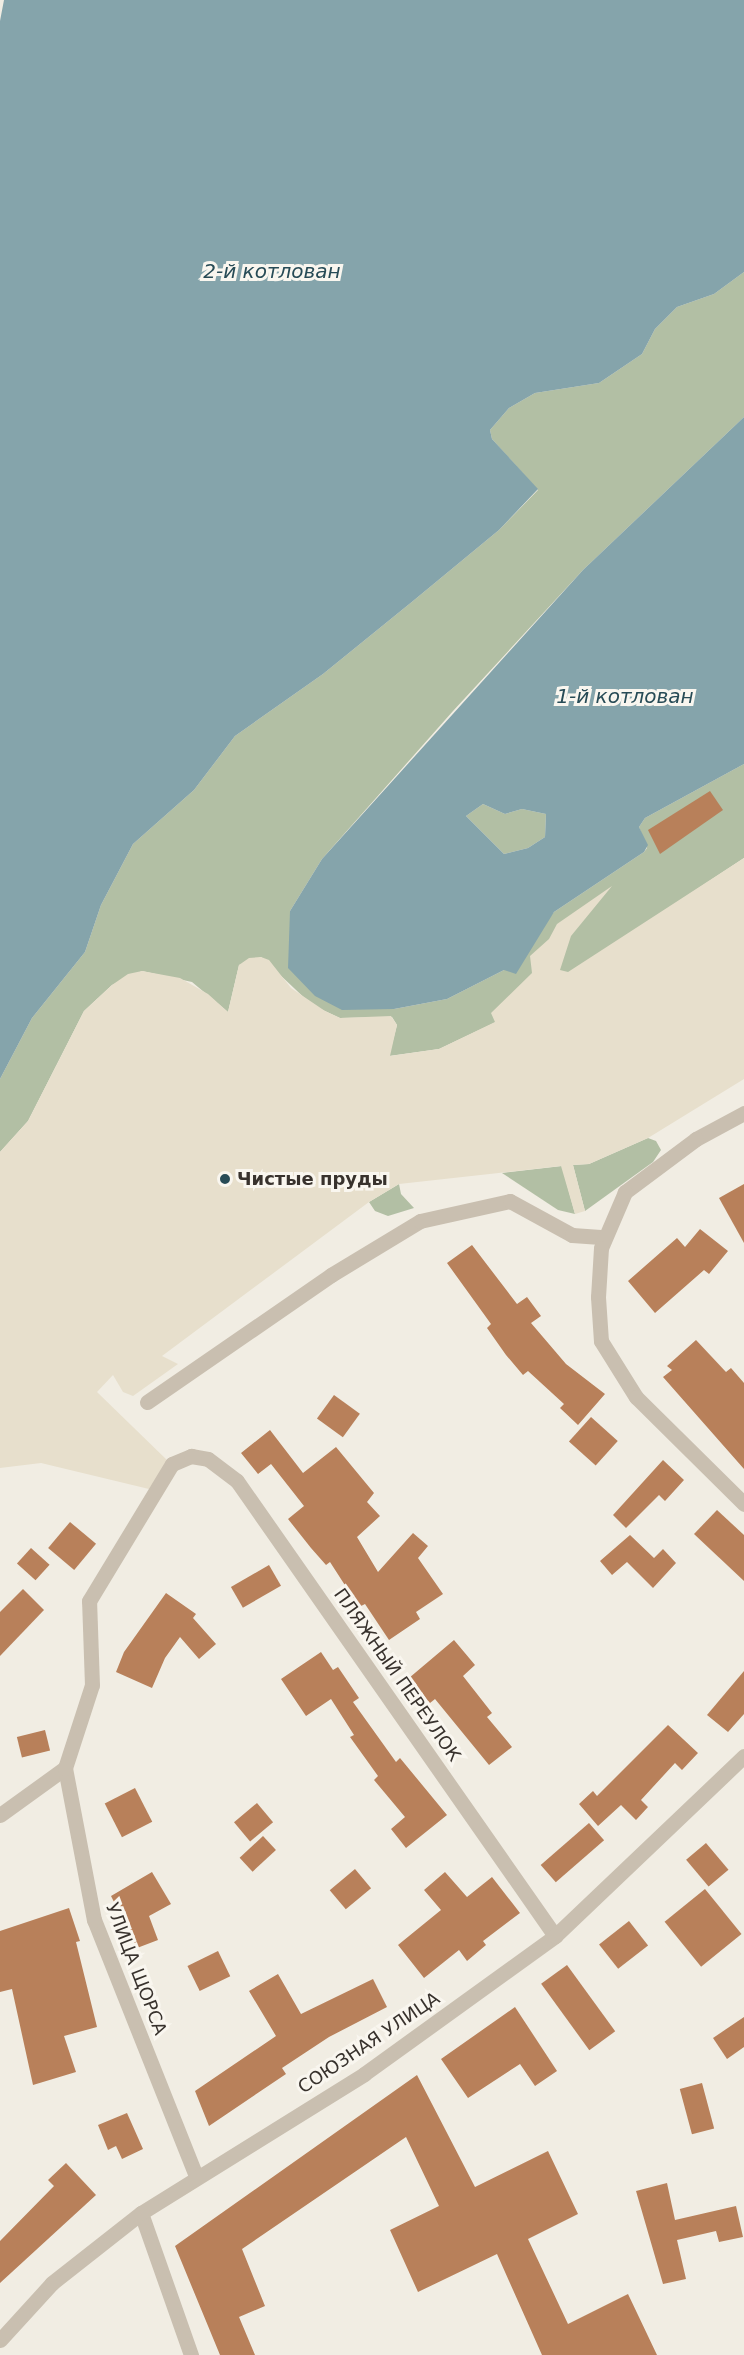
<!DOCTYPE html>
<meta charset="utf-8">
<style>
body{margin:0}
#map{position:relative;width:744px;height:2355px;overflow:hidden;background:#f1ede3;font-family:"DejaVu Sans",sans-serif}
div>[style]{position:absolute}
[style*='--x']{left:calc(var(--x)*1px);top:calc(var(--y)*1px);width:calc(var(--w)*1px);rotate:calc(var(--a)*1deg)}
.green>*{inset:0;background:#b2bfa4}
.plaza>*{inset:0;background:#e7dfcc}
.water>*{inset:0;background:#85a4ab}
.building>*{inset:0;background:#b8805a;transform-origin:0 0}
.minor>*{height:15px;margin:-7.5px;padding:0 7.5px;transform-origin:7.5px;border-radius:7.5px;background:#c9bfb0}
.tertiary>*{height:15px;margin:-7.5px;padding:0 7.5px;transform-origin:7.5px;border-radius:7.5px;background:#c9bfb0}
.dots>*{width:16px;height:16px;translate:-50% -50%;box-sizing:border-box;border:3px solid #f9f6ef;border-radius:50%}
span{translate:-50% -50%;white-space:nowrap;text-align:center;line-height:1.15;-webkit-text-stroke:6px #f9f6ef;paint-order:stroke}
.poi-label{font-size:18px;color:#38322d;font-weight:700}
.left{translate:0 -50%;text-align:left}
.street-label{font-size:18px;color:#38322d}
.water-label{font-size:20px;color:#274b56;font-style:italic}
</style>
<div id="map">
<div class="green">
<div style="clip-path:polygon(744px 272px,744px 417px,583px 570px,453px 711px,322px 859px,290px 911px,394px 1009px,447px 999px,504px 970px,554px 912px,644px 852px,647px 848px,639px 827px,645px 818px,744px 764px,744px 858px,496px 1022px,439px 1049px,389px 1056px,397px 1025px,392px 1017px,340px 1018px,312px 1005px,261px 957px,239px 965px,228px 1012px,192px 982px,142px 971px,112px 985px,84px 1011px,28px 1121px,0 1152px,0 1079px,32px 1018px,85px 952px,101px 905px,133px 844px,194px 790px,235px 736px,323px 674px,413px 601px,499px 530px,538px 490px,492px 439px,490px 430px,509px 408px,535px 393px,599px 383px,642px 354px,655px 329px,677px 307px,714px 294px)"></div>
<div style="clip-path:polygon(483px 804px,505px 814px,522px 809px,546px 814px,545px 837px,528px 848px,504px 854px,466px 816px)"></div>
<div style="clip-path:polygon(648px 1138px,656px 1141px,661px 1150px,653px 1162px,585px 1211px,573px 1165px,589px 1164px)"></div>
<div style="clip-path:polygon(562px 1166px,575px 1214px,558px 1210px,502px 1173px)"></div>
<div style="clip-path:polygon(399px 1184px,401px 1194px,414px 1208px,388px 1216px,375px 1211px,369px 1202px)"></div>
</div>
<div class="plaza">
<div style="clip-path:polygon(744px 858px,744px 1079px,648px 1138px,589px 1164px,573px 1165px,585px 1211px,575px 1214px,561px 1166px,399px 1184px,369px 1202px,162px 1356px,178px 1364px,133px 1396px,123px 1392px,113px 1375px,97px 1392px,168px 1461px,149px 1489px,41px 1463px,0 1468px,0 1152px,28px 1121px,84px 1011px,112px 985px,128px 974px,142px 971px,180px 978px,208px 994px,228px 1012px,239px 965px,249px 958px,261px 957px,269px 960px,291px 988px,325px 1011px,340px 1018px,391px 1016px,397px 1025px,390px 1056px,439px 1049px,495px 1022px,491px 1013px,532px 973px,530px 956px,549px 939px,557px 924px,612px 886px,571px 936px,560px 970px,568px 972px)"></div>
</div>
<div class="water">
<div style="clip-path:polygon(4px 0,744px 0,744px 272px,714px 294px,677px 307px,655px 329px,642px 354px,599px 383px,535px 393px,509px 408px,490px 430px,492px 439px,538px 489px,499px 530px,413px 601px,323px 674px,235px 736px,194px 790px,133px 844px,101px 905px,85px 952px,32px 1018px,0 1079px,0 21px)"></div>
<div style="clip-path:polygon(evenodd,744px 417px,744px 764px,645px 818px,639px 827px,648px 845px,644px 852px,554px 912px,516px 974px,504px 970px,447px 999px,394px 1009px,342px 1010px,315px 996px,288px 968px,290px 911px,322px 859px,583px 570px,744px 417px,483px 804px,505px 814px,522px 809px,546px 814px,545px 837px,528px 848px,504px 854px,466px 816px,483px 804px)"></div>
</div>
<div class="building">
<div style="clip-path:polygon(710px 791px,723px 810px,660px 854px,648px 830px)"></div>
<div style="clip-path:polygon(744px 1184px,744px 1243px,719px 1198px)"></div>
<div style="clip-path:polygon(700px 1229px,728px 1251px,709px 1274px,704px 1270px,655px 1313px,628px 1281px,677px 1238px,685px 1247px)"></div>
<div style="clip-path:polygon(472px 1245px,517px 1304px,527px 1297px,541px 1316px,531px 1323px,566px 1364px,605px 1394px,578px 1425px,560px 1408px,564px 1404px,528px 1371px,523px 1375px,506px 1355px,487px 1328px,491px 1324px,447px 1263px)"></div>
<div style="clip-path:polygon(696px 1340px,726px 1372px,731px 1368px,744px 1383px,744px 1469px,663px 1377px,672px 1370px,667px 1366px)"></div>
<div style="left:334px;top:1395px;width:32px;height:29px;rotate:36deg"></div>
<div style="left:591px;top:1417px;width:36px;height:33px;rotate:42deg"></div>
<div style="clip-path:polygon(270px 1430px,303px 1473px,336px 1447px,374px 1493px,367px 1502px,380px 1516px,357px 1537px,378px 1572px,413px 1533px,428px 1546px,418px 1558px,443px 1594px,416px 1612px,420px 1619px,389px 1640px,365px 1604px,359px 1607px,330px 1562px,326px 1565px,311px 1548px,288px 1519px,304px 1506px,271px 1464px,258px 1474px,241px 1453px)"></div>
<div style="clip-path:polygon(663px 1460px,684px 1480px,665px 1501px,659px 1495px,626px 1528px,613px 1515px)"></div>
<div style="clip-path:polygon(717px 1510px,744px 1535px,744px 1581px,694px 1534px)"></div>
<div style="left:70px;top:1522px;width:34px;height:34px;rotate:40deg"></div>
<div style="clip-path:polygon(630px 1535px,654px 1558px,663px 1549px,676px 1563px,653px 1588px,627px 1562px,612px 1575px,600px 1561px)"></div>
<div style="left:31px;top:1548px;width:25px;height:21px;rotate:42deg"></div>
<div style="left:269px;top:1565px;width:24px;height:44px;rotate:60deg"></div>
<div style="clip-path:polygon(23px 1589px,44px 1610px,0 1656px,0 1612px)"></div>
<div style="clip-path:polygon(166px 1593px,196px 1614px,193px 1618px,216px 1644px,199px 1659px,180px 1637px,165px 1658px,152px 1688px,116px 1672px,124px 1652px)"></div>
<div style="clip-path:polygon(454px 1640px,475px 1665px,463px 1676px,492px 1713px,487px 1717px,512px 1747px,489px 1765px,435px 1699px,430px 1703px,409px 1678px)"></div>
<div style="clip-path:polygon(321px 1652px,333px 1670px,338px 1667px,359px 1698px,353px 1702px,396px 1762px,400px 1758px,447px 1815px,406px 1848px,391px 1829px,405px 1817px,374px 1780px,378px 1776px,350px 1737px,354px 1735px,331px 1699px,306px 1716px,281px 1679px)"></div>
<div style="clip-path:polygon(744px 1671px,744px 1714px,728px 1732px,707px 1715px)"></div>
<div style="clip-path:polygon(668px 1725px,698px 1753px,682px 1770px,675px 1763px,641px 1800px,648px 1807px,636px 1820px,621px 1805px,598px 1826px,579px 1804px,593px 1791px,597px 1796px)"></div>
<div style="left:45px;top:1730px;width:21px;height:29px;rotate:76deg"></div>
<div style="left:135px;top:1788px;width:38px;height:34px;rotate:63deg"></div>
<div style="left:257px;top:1803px;width:25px;height:30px;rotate:50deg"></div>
<div style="left:589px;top:1823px;width:23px;height:64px;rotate:49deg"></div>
<div style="left:263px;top:1836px;width:19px;height:32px;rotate:47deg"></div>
<div style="left:706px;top:1843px;width:35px;height:26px;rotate:50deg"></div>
<div style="left:355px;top:1869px;width:25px;height:33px;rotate:50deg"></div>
<div style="clip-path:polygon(152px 1872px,171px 1904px,149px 1916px,158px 1940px,137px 1948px,111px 1896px)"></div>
<div style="clip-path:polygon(445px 1872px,467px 1897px,492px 1877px,520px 1913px,483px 1941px,486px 1945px,467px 1961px,459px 1950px,424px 1978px,398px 1945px,441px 1910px,424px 1890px)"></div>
<div style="left:705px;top:1889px;width:58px;height:52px;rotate:51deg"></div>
<div style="clip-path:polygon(69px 1908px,80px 1941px,76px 1942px,97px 2027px,64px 2036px,76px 2072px,33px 2085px,12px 1989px,0 1992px,0 1931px)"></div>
<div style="left:629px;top:1921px;width:31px;height:38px;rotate:52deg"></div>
<div style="left:218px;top:1951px;width:28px;height:34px;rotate:64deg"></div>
<div style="left:567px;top:1965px;width:82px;height:32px;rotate:54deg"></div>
<div style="clip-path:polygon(278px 1974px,301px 2014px,373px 1979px,387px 2007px,329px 2037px,282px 2068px,286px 2074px,209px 2126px,195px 2091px,276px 2036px,249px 1991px)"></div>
<div style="clip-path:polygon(515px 2007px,557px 2071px,535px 2086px,520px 2064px,468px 2098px,441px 2059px)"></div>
<div style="clip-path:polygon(744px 2017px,744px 2047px,727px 2059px,713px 2038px)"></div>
<div style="clip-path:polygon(417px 2075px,475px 2187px,548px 2151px,578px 2214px,528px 2239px,568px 2324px,628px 2294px,657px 2355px,542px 2355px,497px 2254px,418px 2292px,390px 2230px,439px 2206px,406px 2137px,242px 2249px,265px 2306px,239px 2317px,255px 2355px,220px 2355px,175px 2246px)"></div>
<div style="left:702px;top:2083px;width:47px;height:23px;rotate:75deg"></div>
<div style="clip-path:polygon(127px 2113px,143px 2149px,122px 2159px,116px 2146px,108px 2150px,98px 2125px)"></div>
<div style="clip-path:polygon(66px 2163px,96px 2195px,0 2283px,0 2241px,54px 2186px,48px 2180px)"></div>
<div style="clip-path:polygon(667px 2183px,675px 2220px,736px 2206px,743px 2237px,719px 2242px,716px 2231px,677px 2240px,686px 2279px,663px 2284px,636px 2191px)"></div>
</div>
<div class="minor">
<div style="--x:147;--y:1402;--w:224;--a:-34.6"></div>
<div style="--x:331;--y:1275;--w:104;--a:-31.2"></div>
<div style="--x:420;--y:1221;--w:92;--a:-12.5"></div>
<div style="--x:510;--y:1201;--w:71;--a:28.7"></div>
<div style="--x:572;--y:1235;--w:32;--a:4"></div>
<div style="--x:0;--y:1815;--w:80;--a:-35.9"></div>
<div style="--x:196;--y:2176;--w:276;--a:-111.7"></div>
<div style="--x:94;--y:1920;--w:155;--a:-100.8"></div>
<div style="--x:65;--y:1768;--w:87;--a:-72"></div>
<div style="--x:92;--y:1685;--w:84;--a:-92"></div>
<div style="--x:89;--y:1601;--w:160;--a:-58.8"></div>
<div style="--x:172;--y:1464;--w:21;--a:-23"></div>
<div style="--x:191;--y:1456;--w:17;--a:10"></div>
<div style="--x:208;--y:1459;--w:36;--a:37"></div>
<div style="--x:237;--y:1481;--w:555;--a:55.05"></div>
<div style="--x:141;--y:2213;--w:151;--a:70.6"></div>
</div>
<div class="tertiary">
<div style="--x:744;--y:1113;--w:55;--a:151.6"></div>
<div style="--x:696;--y:1139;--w:89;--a:143.3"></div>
<div style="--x:625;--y:1192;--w:61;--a:113.2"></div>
<div style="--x:601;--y:1248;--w:49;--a:93.5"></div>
<div style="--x:598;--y:1297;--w:44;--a:86.1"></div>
<div style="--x:601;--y:1341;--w:66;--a:58"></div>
<div style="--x:636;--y:1397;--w:152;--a:44.7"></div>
<div style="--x:0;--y:2340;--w:77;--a:-47.6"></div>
<div style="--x:52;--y:2283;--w:113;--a:-38.2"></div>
<div style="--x:141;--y:2213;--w:263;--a:-31.9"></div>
<div style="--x:364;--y:2074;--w:236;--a:-35.8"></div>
<div style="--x:555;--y:1936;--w:261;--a:-43.6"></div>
</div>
<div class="dots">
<div style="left:225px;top:1179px;background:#274b56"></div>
</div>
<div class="poi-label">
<span class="left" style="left:237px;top:1179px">Чистые пруды</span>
</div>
<div class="street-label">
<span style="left:397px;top:1675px;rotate:55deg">ПЛЯЖНЫЙ ПЕРЕУЛОК</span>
<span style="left:136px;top:1969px;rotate:69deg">УЛИЦА ЩОРСА</span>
<span style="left:369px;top:2043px;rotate:-34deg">СОЮЗНАЯ УЛИЦА</span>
</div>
<div class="water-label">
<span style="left:272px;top:271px">2-й котлован</span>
<span style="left:625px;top:696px">1-й котлован</span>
</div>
</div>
